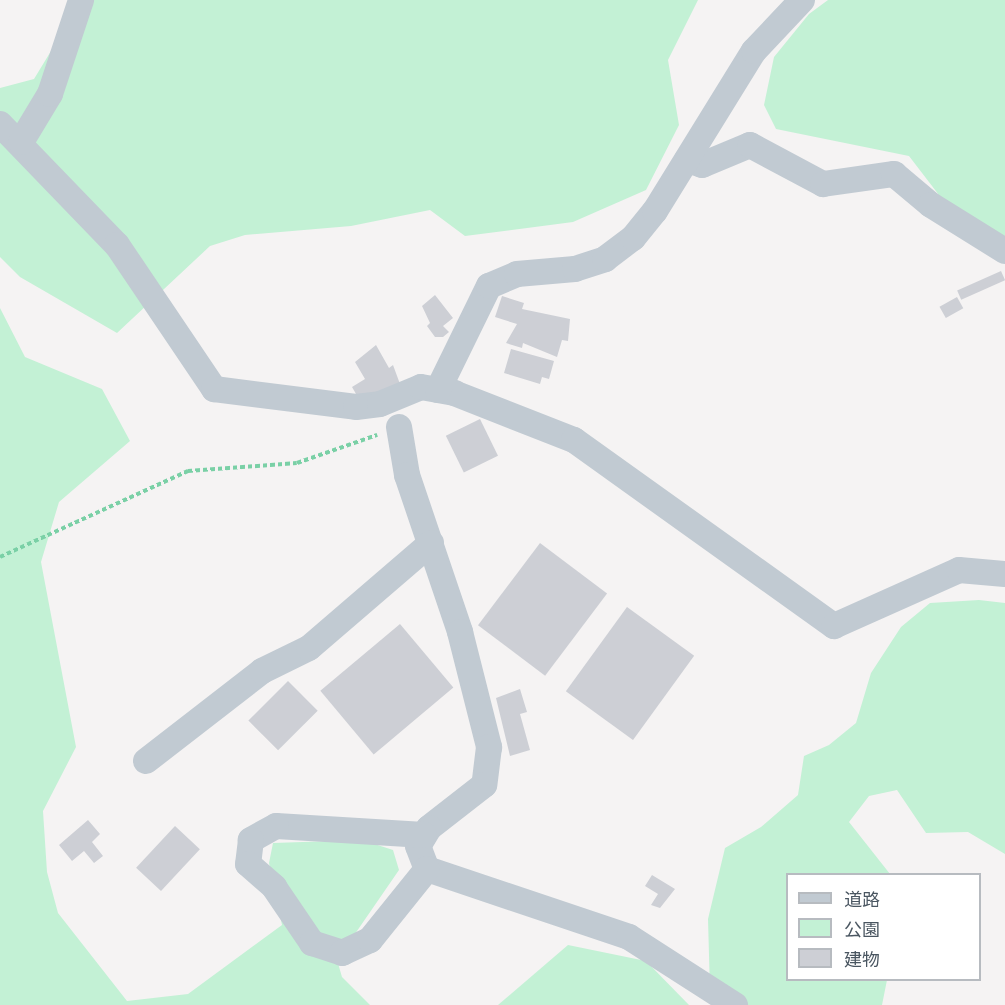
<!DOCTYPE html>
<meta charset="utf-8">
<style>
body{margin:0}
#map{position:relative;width:1005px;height:1005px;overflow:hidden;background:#f5f3f3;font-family:Cabin,"Noto Sans JP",sans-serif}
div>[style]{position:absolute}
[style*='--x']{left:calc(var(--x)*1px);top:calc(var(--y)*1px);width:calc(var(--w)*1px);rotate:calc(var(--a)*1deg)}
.green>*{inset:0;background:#c3f1d5}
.building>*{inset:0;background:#cdcfd5;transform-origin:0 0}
.path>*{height:4px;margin-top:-2px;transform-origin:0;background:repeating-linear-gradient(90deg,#7ad0a6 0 4.5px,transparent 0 7.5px)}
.minor>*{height:26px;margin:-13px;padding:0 13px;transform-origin:13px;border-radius:13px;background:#c1cad2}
span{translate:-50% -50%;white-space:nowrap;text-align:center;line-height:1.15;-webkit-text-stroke:4.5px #fff;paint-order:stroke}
.legend{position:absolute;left:786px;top:873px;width:195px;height:108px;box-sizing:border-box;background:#fff;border:2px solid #b7bbc0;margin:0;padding:8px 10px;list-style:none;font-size:18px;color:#4a5661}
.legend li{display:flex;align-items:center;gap:12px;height:30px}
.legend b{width:30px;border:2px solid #b7bbc0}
</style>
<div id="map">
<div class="green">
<div style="clip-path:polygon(82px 0,698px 0,668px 60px,679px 125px,646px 190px,573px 222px,465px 236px,430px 210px,351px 226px,245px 235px,210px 246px,117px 333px,20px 277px,0 257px,0 88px,34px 79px)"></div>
<div style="clip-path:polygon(828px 0,1005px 0,1005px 242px,942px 199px,909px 156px,776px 129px,764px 105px,774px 57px,809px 14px)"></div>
<div style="clip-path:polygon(0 308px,25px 357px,102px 389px,130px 441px,59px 502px,41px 562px,76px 747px,43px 811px,47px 872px,58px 913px,127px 1001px,188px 994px,282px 925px,269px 863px,273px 843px,362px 840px,393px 850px,399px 870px,337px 960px,342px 977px,370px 1005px,0 1005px)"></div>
<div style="clip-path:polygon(979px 600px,1005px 603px,1005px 854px,968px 832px,926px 833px,897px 790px,869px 796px,849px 822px,890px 874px,788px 874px,788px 980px,887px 980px,882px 1005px,725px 1005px,710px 991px,708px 919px,725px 848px,761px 827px,798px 795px,804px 756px,829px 745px,856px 723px,871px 673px,901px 627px,930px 603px)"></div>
<div style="clip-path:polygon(568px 945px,646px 961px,689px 1005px,498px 1005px)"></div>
</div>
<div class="building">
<div style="left:1001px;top:271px;width:10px;height:48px;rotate:66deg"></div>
<div style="clip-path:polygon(435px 295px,453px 318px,443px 326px,449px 332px,443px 337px,435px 337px,427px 326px,430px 323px,422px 306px)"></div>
<div style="clip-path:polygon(502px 296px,524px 303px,522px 309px,570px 319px,568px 341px,562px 340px,557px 357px,523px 343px,522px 348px,506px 343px,517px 324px,495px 317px)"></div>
<div style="left:957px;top:297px;width:13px;height:20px;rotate:61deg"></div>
<div style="clip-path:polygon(376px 345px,389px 368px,393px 365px,400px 384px,359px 399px,352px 387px,365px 379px,355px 362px)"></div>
<div style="clip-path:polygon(511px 349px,554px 361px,549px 379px,542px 377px,540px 384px,504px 373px)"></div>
<div style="left:480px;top:419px;width:41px;height:38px;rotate:64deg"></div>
<div style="left:540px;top:543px;width:84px;height:103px;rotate:37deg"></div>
<div style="left:627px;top:607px;width:83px;height:104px;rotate:36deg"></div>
<div style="left:400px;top:624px;width:83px;height:104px;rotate:50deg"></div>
<div style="left:288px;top:681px;width:42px;height:56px;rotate:45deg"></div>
<div style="clip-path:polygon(520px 689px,527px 712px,520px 714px,530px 750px,510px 756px,496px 698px)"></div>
<div style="clip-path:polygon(88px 820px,100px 834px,92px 842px,103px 856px,94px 863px,84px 851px,72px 861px,59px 845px)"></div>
<div style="left:175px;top:826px;width:34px;height:57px;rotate:43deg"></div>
<div style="clip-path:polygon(652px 875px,675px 889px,660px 908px,651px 905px,658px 894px,645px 886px)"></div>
</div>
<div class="path">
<div style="--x:0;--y:557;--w:207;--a:-24.6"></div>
<div style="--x:188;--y:471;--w:109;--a:-4.2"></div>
<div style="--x:297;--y:463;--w:85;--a:-19.3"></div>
</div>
<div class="minor">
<div style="--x:0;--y:124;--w:168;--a:46"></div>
<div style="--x:117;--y:245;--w:174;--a:56"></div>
<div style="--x:214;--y:389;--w:143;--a:7.2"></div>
<div style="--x:356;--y:407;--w:24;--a:-7"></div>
<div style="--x:380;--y:404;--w:44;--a:-22.5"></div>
<div style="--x:421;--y:387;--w:34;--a:10"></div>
<div style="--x:454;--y:393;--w:129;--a:21.4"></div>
<div style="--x:574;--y:440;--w:320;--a:35.6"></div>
<div style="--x:834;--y:626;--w:137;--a:-24.1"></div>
<div style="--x:959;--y:570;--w:46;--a:5"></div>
<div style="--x:21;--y:142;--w:56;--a:-58.9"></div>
<div style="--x:50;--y:94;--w:99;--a:-71.7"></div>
<div style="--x:687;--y:160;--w:16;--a:18"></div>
<div style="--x:702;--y:165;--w:52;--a:-22.6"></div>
<div style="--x:750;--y:145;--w:83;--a:28.1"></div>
<div style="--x:823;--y:184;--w:72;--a:-8"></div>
<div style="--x:894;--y:174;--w:48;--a:40"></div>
<div style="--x:931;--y:205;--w:87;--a:31.9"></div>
<div style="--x:438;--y:390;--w:116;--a:-63.9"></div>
<div style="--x:489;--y:286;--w:30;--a:-23"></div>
<div style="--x:517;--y:274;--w:58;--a:-4.9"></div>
<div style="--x:575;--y:269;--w:32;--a:-18"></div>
<div style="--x:605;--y:259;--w:35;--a:-37"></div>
<div style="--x:633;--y:238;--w:35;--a:-51"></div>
<div style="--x:655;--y:211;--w:188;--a:-58.3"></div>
<div style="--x:754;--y:51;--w:70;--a:-46.7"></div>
<div style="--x:399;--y:427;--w:49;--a:80.5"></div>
<div style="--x:407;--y:475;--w:166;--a:71.3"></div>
<div style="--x:460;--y:632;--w:119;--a:75.8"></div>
<div style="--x:489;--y:747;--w:38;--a:97"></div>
<div style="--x:484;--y:785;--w:70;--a:142"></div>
<div style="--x:429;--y:828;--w:21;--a:121"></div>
<div style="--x:418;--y:846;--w:25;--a:69"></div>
<div style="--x:427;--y:869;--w:213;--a:18.6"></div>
<div style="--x:629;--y:937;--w:126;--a:32.7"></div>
<div style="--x:146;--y:761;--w:147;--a:-37.8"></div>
<div style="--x:262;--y:671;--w:52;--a:-26.1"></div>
<div style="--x:309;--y:648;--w:161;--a:-40.7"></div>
<div style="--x:424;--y:835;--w:148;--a:-176.5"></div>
<div style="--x:276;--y:826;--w:29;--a:151"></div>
<div style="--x:251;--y:840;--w:24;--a:97"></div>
<div style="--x:248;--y:864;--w:35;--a:41"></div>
<div style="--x:274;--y:887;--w:68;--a:55.8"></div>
<div style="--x:312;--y:943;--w:32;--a:18"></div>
<div style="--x:342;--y:953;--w:31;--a:-25"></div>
<div style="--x:370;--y:940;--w:91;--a:-51.2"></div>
</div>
<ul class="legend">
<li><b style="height:8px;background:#c1cad2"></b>道路</li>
<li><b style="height:16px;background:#c3f1d5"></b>公園</li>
<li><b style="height:16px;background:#cdcfd5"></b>建物</li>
</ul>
</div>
